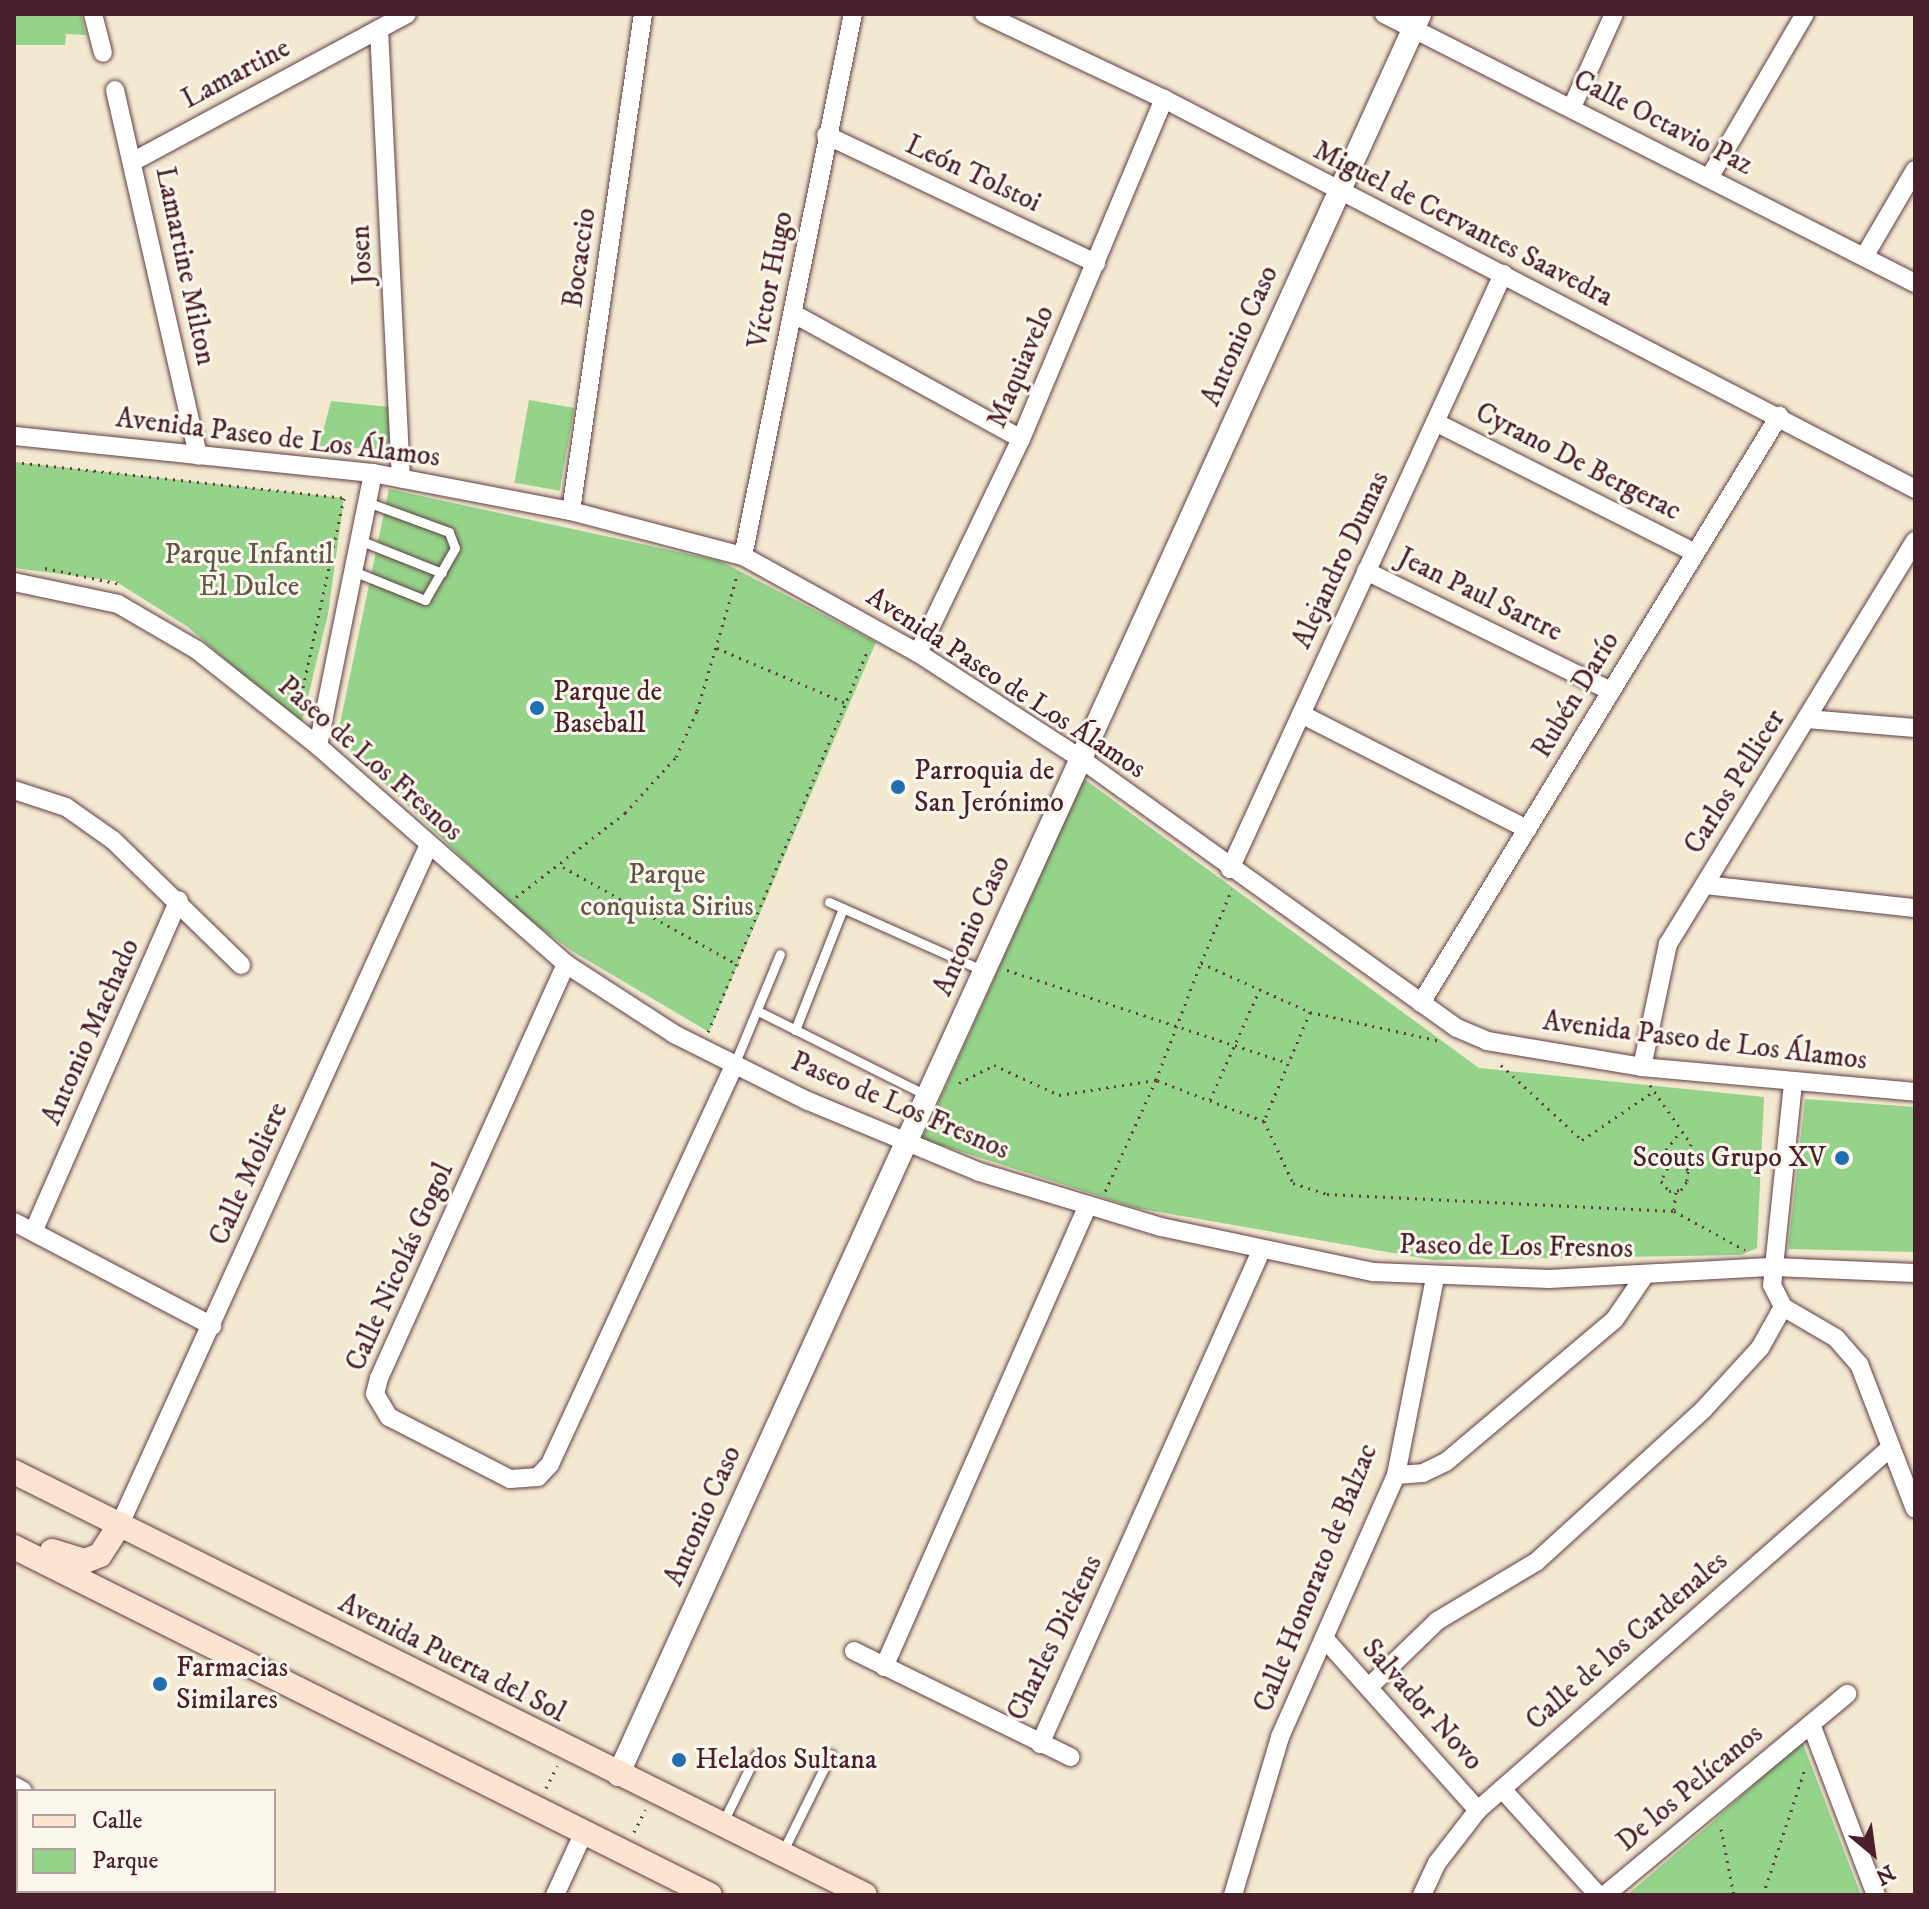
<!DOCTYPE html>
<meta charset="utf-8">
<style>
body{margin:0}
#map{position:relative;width:1929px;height:1909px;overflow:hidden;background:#f3e9d1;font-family:"IM FELL DW Pica",serif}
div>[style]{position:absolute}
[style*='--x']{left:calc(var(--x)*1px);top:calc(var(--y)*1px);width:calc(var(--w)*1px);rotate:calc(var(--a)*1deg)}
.green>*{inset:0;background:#94d389;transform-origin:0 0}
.path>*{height:3px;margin-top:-1.5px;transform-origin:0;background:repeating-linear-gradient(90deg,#633d44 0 2px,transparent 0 8px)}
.roads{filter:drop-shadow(0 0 2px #633d44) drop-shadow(0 0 2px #633d44)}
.service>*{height:9px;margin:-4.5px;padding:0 4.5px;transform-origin:4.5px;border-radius:4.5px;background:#fff}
.minor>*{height:18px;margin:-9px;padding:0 9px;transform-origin:9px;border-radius:9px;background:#fff}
.tertiary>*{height:22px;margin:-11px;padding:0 11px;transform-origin:11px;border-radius:11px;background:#fff}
.secondary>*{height:24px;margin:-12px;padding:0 12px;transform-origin:12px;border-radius:12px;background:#fde4d0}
.dots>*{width:22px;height:22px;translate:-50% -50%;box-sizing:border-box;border:4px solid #fbf7ec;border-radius:50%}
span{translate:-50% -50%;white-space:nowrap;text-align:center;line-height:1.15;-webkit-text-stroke:6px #fbf7ec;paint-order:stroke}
.street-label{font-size:28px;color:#4a1f2b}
.park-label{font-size:28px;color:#605547}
.poi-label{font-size:28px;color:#4a1f2b}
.left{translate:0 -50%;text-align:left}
.right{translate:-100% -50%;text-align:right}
.frame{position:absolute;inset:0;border:16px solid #4a1f2b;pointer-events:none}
.legend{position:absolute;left:16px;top:1789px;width:260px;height:104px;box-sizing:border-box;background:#fbf7ec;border:2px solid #b4a19f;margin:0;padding:10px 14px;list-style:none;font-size:24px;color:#4a1f2b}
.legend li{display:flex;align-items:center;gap:16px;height:40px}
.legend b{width:40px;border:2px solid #b4a19f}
.north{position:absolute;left:1833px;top:1813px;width:80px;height:80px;-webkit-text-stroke:6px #fbf7ec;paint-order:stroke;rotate:151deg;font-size:22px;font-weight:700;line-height:32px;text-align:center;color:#4a1f2b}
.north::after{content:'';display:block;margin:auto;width:28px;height:36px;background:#4a1f2b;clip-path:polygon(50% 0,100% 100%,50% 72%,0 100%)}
</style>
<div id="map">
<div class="green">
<div style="clip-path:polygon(14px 14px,81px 14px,86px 35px,66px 34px,65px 45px,14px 45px)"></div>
<div style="left:529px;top:400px;width:46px;height:84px;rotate:10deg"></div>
<div style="clip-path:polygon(331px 401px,389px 407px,394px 450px,319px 446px)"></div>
<div style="clip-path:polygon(14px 462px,344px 498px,328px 614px,301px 726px,188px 627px,115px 581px,14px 568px)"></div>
<div style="clip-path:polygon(389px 489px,720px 561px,876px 642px,709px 1032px,572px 951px,519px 912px,337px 738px)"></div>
<div style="clip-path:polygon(1084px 779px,1479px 1068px,1764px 1097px,1757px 1248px,1741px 1255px,1433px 1260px,1136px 1208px,922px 1139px)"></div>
<div style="clip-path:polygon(1805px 1099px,1915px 1107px,1915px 1252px,1788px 1249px)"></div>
<div style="clip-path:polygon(1802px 1741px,1861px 1895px,1627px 1895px,1708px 1826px)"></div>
</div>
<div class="path">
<div style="--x:14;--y:462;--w:332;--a:6.2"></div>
<div style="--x:344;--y:498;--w:214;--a:102.2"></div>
<div style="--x:45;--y:568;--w:77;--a:12"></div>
<div style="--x:717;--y:648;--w:140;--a:23.1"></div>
<div style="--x:563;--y:867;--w:201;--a:29.2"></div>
<div style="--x:516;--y:897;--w:138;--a:-37.6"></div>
<div style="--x:625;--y:813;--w:76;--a:-47.7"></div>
<div style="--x:676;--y:757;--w:51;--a:-65.5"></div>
<div style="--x:697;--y:711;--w:144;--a:-73.5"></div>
<div style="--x:1201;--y:963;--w:80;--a:-67.3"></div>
<div style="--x:1007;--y:970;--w:296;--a:18.3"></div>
<div style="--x:1310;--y:1012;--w:118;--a:112.9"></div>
<div style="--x:1264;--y:1121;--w:68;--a:64.9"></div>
<div style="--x:1293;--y:1183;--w:36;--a:18"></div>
<div style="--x:1327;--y:1194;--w:347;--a:2.8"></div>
<div style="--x:1674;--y:1211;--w:81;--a:28.8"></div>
<div style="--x:708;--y:1032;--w:416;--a:-67.3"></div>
<div style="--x:1501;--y:1065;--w:110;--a:42.8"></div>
<div style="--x:1582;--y:1140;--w:86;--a:-34.1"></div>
<div style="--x:959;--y:1083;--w:39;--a:-27"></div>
<div style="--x:994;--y:1065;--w:72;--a:24.8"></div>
<div style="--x:1059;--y:1095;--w:98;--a:-8.8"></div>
<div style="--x:1156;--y:1080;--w:123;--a:114.5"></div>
<div style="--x:1650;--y:1085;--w:72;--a:55.2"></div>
<div style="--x:1691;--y:1144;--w:16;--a:108"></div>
<div style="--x:1686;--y:1159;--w:15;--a:176"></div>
<div style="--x:1671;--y:1160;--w:11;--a:-117"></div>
<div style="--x:1666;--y:1150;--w:23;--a:-52"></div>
<div style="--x:1210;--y:1100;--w:120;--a:-65.8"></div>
<div style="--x:1264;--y:1121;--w:116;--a:-159.2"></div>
<div style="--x:1156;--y:1080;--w:125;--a:-69"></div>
<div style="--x:1201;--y:963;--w:120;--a:24.2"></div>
<div style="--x:1310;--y:1012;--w:134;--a:12.5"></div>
<div style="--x:1671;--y:1161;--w:22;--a:117"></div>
<div style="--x:1661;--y:1181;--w:13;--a:51"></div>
<div style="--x:1669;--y:1191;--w:12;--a:-5"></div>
<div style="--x:1681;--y:1190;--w:11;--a:-56"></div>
<div style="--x:1687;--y:1181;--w:11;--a:-85"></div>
<div style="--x:1688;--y:1170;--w:14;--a:-135"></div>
<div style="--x:1674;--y:1210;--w:20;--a:-84"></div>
<div style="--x:546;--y:1788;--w:25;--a:-63"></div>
<div style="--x:1721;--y:1829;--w:67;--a:78.9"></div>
<div style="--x:634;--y:1832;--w:25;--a:-63"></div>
<div style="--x:1763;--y:1895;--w:136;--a:-71.6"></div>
</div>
<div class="roads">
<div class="service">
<div style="--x:359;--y:540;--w:89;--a:21.7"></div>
<div style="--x:353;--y:571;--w:78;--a:21.9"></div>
<div style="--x:425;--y:600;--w:60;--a:-60"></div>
<div style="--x:455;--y:548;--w:17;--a:-111"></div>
<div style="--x:449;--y:532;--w:87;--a:-159.9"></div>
<div style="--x:829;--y:902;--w:170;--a:24"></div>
<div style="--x:758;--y:1011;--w:190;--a:26.6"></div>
<div style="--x:795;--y:1030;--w:131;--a:-68.5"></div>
<div style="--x:734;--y:1065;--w:120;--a:-67.5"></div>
<div style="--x:722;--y:1824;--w:77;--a:-63.8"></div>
<div style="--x:782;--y:1853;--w:110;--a:-63.7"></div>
</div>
<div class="minor">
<div style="--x:93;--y:14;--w:40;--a:75.6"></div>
<div style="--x:984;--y:14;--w:199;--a:25.3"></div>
<div style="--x:1164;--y:99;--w:846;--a:27.44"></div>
<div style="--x:1384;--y:14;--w:595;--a:26.87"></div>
<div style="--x:379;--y:29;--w:450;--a:87.2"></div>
<div style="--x:115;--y:90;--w:375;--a:77.2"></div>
<div style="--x:1572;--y:107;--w:102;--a:-65.7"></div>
<div style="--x:826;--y:135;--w:299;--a:25.4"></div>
<div style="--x:134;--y:161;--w:310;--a:-28.3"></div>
<div style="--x:1709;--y:178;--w:190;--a:-59.7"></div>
<div style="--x:1864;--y:257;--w:101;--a:-59.6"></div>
<div style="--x:794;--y:314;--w:259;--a:28.8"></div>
<div style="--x:1435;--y:422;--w:291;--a:26.7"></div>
<div style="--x:14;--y:436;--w:361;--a:5.9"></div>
<div style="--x:373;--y:473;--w:202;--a:10.9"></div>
<div style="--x:571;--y:511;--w:178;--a:14.7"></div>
<div style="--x:743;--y:556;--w:200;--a:29"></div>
<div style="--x:918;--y:653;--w:194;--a:33"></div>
<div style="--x:1081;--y:759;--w:462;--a:35.6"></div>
<div style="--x:1457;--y:1028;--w:33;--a:23"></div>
<div style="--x:1487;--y:1041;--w:157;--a:9.5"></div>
<div style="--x:1642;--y:1067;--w:274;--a:5.2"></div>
<div style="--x:571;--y:511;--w:502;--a:-81.76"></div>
<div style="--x:743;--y:556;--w:553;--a:-78.53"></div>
<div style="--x:1366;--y:571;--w:273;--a:26.1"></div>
<div style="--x:14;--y:582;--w:106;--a:11.9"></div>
<div style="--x:118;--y:604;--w:91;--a:30.2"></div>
<div style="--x:197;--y:650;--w:154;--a:38.4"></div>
<div style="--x:318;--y:746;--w:330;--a:41.3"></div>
<div style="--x:566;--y:964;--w:129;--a:32.9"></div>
<div style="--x:674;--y:1034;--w:150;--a:26.6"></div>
<div style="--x:808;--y:1101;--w:185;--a:22.5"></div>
<div style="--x:979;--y:1172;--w:190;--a:16.8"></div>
<div style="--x:1161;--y:1227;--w:217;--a:12"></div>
<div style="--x:1373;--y:1272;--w:176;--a:2.3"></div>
<div style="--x:1549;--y:1279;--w:225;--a:-3.1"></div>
<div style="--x:1774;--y:1267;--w:141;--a:2.4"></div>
<div style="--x:918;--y:653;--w:237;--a:-64.3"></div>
<div style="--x:1021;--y:439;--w:369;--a:-67.2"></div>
<div style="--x:1301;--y:714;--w:254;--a:27"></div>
<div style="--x:1807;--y:719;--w:108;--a:4.8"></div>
<div style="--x:318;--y:746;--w:278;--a:-78.6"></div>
<div style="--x:14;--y:790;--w:55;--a:18.1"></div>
<div style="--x:66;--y:807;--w:57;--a:35.1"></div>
<div style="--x:113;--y:840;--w:179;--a:44.3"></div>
<div style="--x:1230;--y:869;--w:655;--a:-65.35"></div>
<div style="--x:1705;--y:885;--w:211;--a:6.3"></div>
<div style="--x:566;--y:964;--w:454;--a:114.3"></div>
<div style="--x:379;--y:1378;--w:16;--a:104"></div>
<div style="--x:375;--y:1394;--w:27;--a:59"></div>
<div style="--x:389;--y:1417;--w:136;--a:27.1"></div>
<div style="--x:510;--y:1479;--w:28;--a:-4"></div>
<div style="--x:538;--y:1477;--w:18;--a:-47"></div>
<div style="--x:550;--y:1464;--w:439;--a:-65.2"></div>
<div style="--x:1421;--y:1003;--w:688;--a:-58.62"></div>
<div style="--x:1642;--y:1067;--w:126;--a:-78.1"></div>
<div style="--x:1668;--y:944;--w:473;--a:-58.5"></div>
<div style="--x:1793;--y:1083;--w:203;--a:95.9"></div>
<div style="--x:1772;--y:1285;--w:25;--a:63"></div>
<div style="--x:1783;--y:1307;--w:61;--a:30.3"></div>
<div style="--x:1836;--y:1338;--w:35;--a:49"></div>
<div style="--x:1859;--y:1364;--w:155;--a:68.9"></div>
<div style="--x:14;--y:1222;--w:224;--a:27.7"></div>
<div style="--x:34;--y:1230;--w:360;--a:-66.3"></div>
<div style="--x:1396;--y:1475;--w:27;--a:-4"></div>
<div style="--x:1423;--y:1473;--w:25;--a:-26"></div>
<div style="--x:1446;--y:1462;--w:221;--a:-40.2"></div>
<div style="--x:1615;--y:1319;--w:50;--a:-55.7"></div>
<div style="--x:120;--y:1524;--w:744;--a:-65.54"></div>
<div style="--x:1324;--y:1638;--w:231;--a:48.2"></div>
<div style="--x:854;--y:1651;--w:241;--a:26.1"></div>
<div style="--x:884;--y:1667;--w:505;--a:-66.18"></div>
<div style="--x:1369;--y:1687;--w:95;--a:-44.1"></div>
<div style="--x:1437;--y:1621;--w:115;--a:-30.8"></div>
<div style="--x:1536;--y:1562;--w:226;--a:-42.3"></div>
<div style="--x:1703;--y:1410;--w:84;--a:-47.4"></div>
<div style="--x:1760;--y:1348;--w:47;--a:-60.7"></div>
<div style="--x:1811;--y:1724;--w:183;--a:69.2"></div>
<div style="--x:1040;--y:1744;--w:540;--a:-65.85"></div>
<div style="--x:14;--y:1786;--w:10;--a:29"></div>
<div style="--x:1502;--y:1789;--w:143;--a:47.8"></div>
<div style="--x:224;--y:1891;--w:9;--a:27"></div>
<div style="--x:172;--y:1895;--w:4;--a:-63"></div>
<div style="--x:555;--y:1895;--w:67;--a:-65.3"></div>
<div style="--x:1233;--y:1895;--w:165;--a:-73.4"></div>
<div style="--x:1280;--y:1737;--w:287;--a:-66.1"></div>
<div style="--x:1396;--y:1475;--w:201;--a:-78.8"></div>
<div style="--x:1422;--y:1895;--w:35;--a:-65"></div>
<div style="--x:1437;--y:1863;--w:67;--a:-52.3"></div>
<div style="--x:1478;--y:1810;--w:550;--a:-41.31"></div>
<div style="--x:1605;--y:1895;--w:315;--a:-39.7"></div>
</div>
<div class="tertiary">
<div style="--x:618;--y:1775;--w:1935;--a:-65.51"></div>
</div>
<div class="secondary">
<div style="--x:14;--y:1472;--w:950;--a:26.43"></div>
<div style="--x:14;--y:1547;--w:778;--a:26.57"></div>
<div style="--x:52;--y:1551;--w:34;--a:17"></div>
<div style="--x:85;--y:1561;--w:16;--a:-22"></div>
<div style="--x:100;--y:1555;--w:37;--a:-57"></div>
</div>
</div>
<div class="dots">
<div style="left:537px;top:708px;background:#1f6fb2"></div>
<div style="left:898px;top:787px;background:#1f6fb2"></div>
<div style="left:1842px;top:1158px;background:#1f6fb2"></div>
<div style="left:160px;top:1684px;background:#1f6fb2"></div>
<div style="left:679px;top:1760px;background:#1f6fb2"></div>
</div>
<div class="street-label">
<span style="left:236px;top:74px;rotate:-28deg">Lamartine</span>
<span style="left:1663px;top:123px;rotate:27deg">Calle Octavio Paz</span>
<span style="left:973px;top:174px;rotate:25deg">León Tolstoi</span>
<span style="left:1463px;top:224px;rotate:27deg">Miguel de Cervantes Saavedra</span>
<span style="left:362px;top:255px;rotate:-93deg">Josen</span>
<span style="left:580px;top:258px;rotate:-82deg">Bocaccio</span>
<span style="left:185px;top:266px;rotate:78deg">Lamartine Milton</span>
<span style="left:771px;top:280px;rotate:-79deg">Víctor Hugo</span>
<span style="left:1240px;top:336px;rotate:-66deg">Antonio Caso</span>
<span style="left:1021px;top:367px;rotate:-67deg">Maquiavelo</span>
<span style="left:278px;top:438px;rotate:7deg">Avenida Paseo de Los Álamos</span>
<span style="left:1578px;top:462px;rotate:27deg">Cyrano De Bergerac</span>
<span style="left:1341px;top:560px;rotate:-65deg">Alejandro Dumas</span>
<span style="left:1480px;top:595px;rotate:26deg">Jean Paul Sartre</span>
<span style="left:1006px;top:683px;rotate:33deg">Avenida Paseo de Los Álamos</span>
<span style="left:1576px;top:695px;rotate:-59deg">Rubén Darío</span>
<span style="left:370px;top:759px;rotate:41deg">Paseo de Los Fresnos</span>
<span style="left:1735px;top:782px;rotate:-58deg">Carlos Pellicer</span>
<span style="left:972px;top:926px;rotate:-66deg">Antonio Caso</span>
<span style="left:91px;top:1032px;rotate:-66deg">Antonio Machado</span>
<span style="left:1705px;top:1041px;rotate:7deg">Avenida Paseo de Los Álamos</span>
<span style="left:900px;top:1106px;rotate:23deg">Paseo de Los Fresnos</span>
<span style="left:249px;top:1174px;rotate:-66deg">Calle Moliere</span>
<span style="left:1516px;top:1247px;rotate:1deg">Paseo de Los Fresnos</span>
<span style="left:400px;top:1267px;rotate:-66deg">Calle Nicolás Gogol</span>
<span style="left:703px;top:1516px;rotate:-66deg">Antonio Caso</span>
<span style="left:1316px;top:1578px;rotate:-68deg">Calle Honorato de Balzac</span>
<span style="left:1055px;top:1638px;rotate:-64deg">Charles Dickens</span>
<span style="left:1627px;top:1641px;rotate:-41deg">Calle de los Cardenales</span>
<span style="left:452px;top:1658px;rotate:27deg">Avenida Puerta del Sol</span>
<span style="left:1422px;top:1705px;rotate:48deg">Salvador Novo</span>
<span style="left:1690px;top:1788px;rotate:-40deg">De los Pelícanos</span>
</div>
<div class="park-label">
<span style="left:249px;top:571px">Parque Infantil<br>El Dulce</span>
<span style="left:667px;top:891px">Parque<br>conquista Sirius</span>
</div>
<div class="poi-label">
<span class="left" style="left:553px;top:708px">Parque de<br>Baseball</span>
<span class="left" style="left:914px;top:787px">Parroquia de<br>San Jerónimo</span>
<span class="right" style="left:1826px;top:1158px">Scouts Grupo XV</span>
<span class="left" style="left:176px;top:1684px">Farmacias<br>Similares</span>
<span class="left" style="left:695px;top:1760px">Helados Sultana</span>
</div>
<div class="frame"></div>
<ul class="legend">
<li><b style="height:10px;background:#fde4d0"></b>Calle</li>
<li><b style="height:22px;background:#94d389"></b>Parque</li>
</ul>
<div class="north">N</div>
</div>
